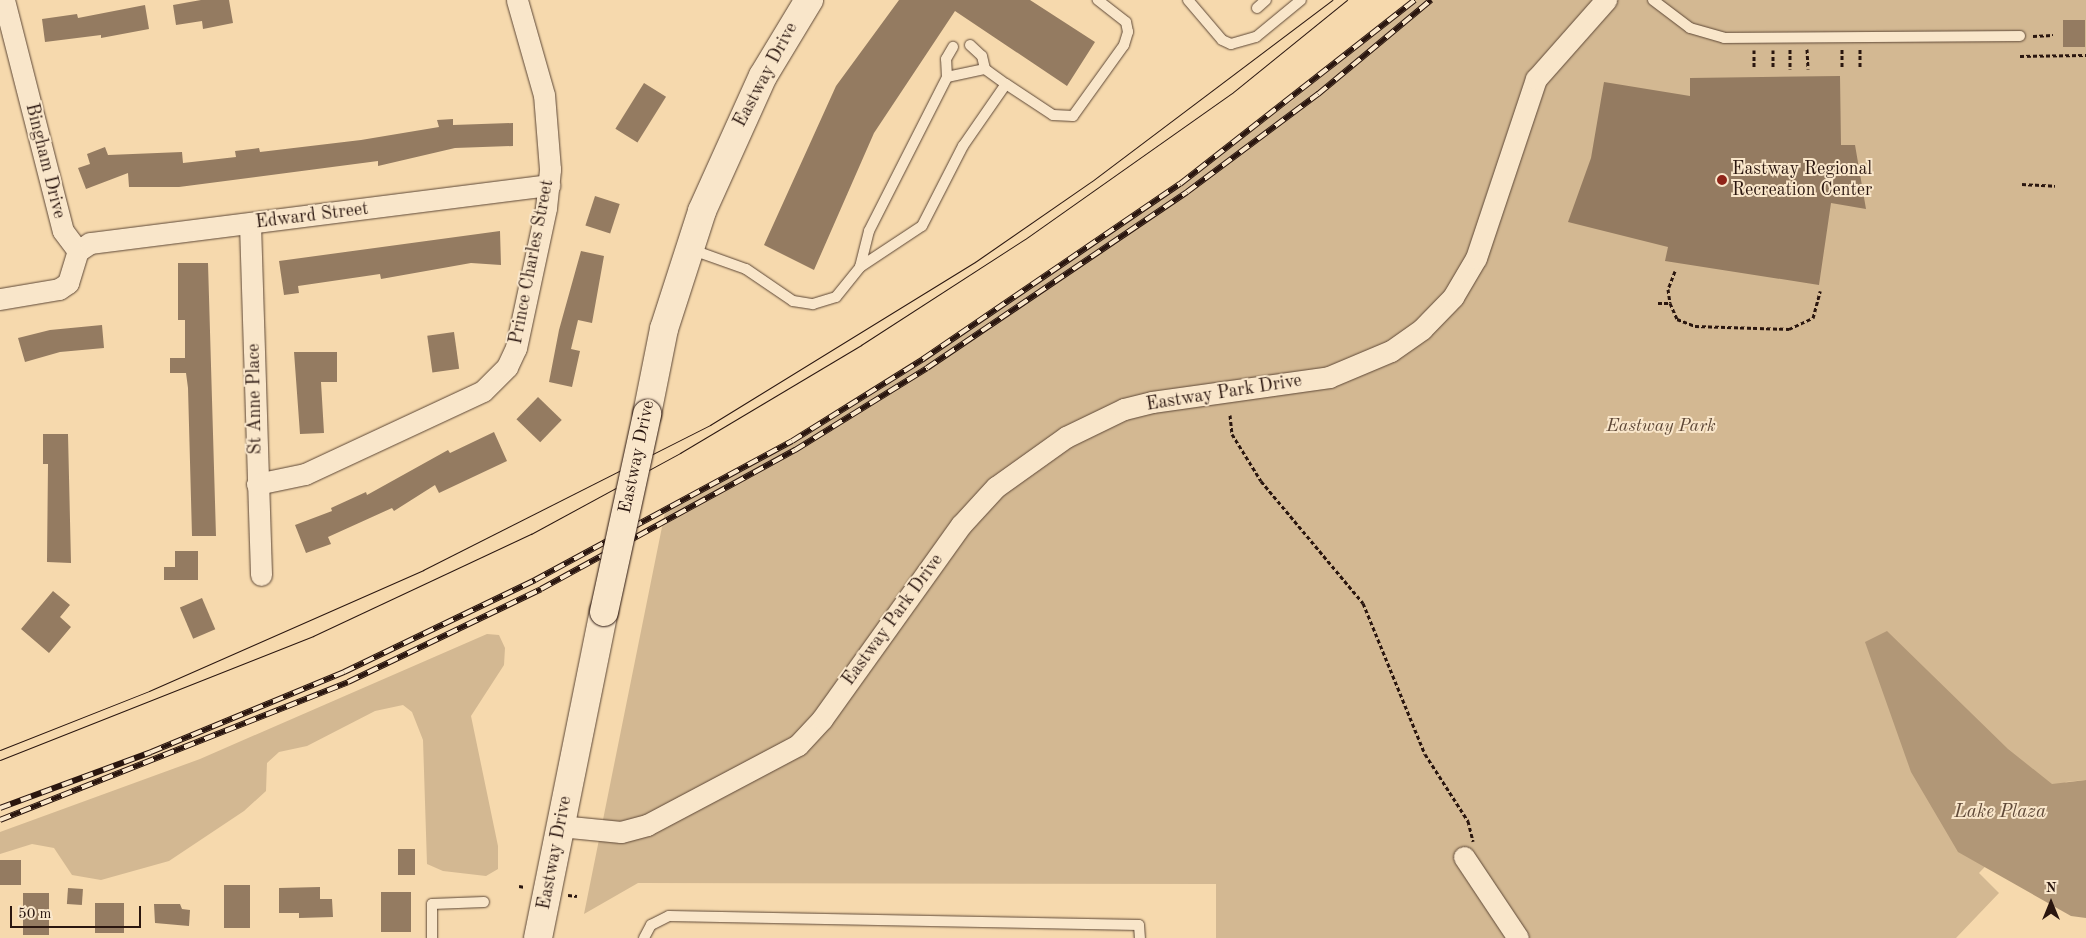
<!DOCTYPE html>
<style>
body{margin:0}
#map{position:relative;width:2086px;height:938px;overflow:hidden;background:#f6d9ad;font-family:"Old Standard TT",serif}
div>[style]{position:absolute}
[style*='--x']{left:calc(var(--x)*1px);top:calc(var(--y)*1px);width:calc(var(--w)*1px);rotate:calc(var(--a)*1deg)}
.green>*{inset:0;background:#d3b892}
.water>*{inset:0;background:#b19777}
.building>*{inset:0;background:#947b61;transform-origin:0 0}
.path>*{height:3px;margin-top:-1.5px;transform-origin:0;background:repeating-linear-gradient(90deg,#2a160f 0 4px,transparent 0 6.5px)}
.roads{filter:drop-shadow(0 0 1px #5d4736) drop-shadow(0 0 1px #5d4736)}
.lane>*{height:10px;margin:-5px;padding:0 5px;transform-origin:5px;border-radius:5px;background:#f9e6ca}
.street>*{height:21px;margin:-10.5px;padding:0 10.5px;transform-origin:10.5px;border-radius:10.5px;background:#f9e6ca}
.secondary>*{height:28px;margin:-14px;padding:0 14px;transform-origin:14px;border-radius:14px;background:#f9e6ca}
.tram>*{height:1px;margin:-0.5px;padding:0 0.5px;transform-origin:0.5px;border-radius:0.5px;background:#2a160f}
.rail>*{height:5.5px;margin-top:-2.75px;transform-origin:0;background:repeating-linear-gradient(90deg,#f9e6ca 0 11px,#2a160f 0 22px);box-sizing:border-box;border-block:1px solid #2a160f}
.bridges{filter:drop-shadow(0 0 1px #2a160f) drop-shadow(0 0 1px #2a160f)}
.secondary-bridge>*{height:28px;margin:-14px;padding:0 14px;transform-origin:14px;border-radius:14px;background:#f9e6ca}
.dots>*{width:14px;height:14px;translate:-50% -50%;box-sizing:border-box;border:2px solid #f9e6ca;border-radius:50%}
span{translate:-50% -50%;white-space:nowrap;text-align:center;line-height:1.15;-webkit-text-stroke:4px #f9e6ca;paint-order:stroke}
.street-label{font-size:18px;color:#2a160f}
.poi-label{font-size:18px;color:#2a160f}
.left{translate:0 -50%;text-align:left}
.park-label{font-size:18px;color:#5d4736;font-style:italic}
.water-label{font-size:19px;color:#604a39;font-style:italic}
.north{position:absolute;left:2026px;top:878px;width:50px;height:50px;-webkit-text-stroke:4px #f9e6ca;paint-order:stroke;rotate:0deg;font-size:14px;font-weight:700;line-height:20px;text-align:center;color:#2a160f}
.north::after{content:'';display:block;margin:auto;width:18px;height:22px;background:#2a160f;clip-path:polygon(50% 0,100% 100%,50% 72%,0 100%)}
.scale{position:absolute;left:10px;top:906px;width:131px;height:22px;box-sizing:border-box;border:2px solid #2a160f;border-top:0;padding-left:6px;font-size:15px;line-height:18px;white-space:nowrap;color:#2a160f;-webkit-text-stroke:4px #f9e6ca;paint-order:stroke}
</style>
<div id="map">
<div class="green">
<div style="clip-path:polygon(1415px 0,2086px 0,2086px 780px,2066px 782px,1979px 873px,1999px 893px,1956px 938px,1216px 938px,1216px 884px,638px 883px,584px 914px,665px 512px,828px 419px,987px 319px,1142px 212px,1293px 100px)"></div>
<div style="clip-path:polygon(487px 634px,499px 635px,505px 648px,504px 665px,471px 716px,498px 846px,498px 869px,486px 876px,443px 871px,427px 864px,423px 740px,412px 712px,403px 705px,375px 711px,307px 746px,279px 752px,267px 763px,266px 791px,244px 811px,169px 861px,101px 880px,72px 875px,54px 848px,32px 844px,0 854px,0 832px,200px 759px)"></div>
</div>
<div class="water">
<div style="clip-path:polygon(1887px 631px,2008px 749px,2052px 784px,2086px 780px,2086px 918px,2071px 916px,1958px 852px,1911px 772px,1865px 642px)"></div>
</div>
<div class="building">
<div style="clip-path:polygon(201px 0,229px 0,233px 23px,203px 29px,202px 21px,176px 25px,173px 5px)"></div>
<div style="clip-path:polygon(899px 0,1030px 0,1095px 42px,1067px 86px,955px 11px,874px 133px,814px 270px,764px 245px,836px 86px)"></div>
<div style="clip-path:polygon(145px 5px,149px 29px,101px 38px,101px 35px,45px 42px,42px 19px,77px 14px,78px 18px)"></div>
<div style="left:2063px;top:20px;width:22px;height:27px"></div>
<div style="clip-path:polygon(1840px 76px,1841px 145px,1855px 145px,1866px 209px,1831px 203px,1819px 285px,1665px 261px,1668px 247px,1568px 222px,1591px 158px,1604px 82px,1690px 96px,1690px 78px)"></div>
<div style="left:644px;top:83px;width:26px;height:54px;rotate:32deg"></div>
<div style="clip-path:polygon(453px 119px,453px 125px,513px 123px,513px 146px,455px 148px,378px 166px,378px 161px,179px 187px,129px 187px,128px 173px,86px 189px,78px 168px,90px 164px,87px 154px,105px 147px,108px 155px,182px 152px,183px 163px,236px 157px,235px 151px,259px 148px,260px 152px,361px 140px,439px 127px,437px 120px)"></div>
<div style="left:595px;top:196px;width:26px;height:31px;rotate:18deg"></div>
<div style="clip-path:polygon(500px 231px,501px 265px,471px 263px,381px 279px,380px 274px,298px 286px,299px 293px,284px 295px,279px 261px)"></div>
<div style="clip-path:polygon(581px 251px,604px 256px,592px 323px,578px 320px,571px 349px,580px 351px,572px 387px,549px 382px,559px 330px)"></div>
<div style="clip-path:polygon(178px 263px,208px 263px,216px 536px,192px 536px,188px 388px,186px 373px,170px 373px,170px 358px,185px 358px,185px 320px,178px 320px)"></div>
<div style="clip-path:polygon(102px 325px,104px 348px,60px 352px,25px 362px,18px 338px,50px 330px)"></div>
<div style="left:454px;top:332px;width:37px;height:27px;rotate:82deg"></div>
<div style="clip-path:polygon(294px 352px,337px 352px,337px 382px,321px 382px,324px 433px,300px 434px)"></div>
<div style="left:538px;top:397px;width:33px;height:31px;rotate:44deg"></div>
<div style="clip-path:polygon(494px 432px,507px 461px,439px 493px,435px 485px,394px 511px,392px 508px,328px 537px,331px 544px,306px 553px,295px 525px,332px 511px,331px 508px,366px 492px,367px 495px,448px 450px,450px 453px)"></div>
<div style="clip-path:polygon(43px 434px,68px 434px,71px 563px,47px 562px,48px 464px,43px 464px)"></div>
<div style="clip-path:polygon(175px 551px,198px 551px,198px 580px,164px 580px,164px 567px,175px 567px)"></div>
<div style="clip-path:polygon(53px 591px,70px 605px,60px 617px,71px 627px,49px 653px,21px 629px)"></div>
<div style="left:202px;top:598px;width:34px;height:24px;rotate:67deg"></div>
<div style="left:415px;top:849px;width:26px;height:17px;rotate:90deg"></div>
<div style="left:0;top:860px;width:21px;height:25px"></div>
<div style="left:224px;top:885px;width:26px;height:43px"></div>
<div style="clip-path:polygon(320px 887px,320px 899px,332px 899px,333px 917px,299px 918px,299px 913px,279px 913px,279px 888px)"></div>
<div style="left:68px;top:888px;width:15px;height:16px;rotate:4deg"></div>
<div style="left:381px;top:892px;width:30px;height:40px"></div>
<div style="left:23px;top:893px;width:26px;height:42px"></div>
<div style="left:95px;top:903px;width:29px;height:30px"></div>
<div style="clip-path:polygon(154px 904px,180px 904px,182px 909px,190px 910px,189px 926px,155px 923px)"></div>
</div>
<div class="path">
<div style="--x:2033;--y:36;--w:20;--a:-3"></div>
<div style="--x:1790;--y:49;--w:20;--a:90"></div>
<div style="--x:1807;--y:49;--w:20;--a:87"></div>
<div style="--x:1842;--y:49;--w:19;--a:90"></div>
<div style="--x:1860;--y:49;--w:19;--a:90"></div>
<div style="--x:1754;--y:50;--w:19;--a:90"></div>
<div style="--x:1773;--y:50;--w:19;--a:90"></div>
<div style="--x:2020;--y:56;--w:66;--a:-0.9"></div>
<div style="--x:2022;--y:184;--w:33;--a:3"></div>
<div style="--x:1675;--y:271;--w:19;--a:111"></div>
<div style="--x:1668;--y:289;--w:14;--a:82"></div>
<div style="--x:1670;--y:303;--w:17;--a:66"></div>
<div style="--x:1677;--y:319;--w:19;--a:21"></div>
<div style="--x:1695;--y:326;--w:94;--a:1.8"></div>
<div style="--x:1789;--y:329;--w:26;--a:-25"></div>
<div style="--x:1813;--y:318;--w:28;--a:-75"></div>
<div style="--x:1658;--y:303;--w:12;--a:0"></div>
<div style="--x:1230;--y:415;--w:19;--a:84"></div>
<div style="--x:1232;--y:434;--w:55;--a:58.3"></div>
<div style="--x:1261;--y:481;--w:159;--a:50.1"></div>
<div style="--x:1363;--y:603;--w:163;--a:67.7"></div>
<div style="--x:1425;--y:754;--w:80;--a:57.3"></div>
<div style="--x:1468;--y:821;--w:21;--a:76"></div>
<div style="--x:519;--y:886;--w:6;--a:9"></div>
<div style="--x:568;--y:895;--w:9;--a:6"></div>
</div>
<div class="roads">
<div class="lane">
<div style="--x:1188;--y:0;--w:52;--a:49.6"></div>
<div style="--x:1222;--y:40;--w:10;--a:24"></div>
<div style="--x:1231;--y:44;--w:26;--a:-16"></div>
<div style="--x:1256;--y:37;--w:58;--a:-39.4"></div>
<div style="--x:1653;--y:0;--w:46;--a:37.1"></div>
<div style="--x:1690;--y:28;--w:35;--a:16"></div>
<div style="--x:1724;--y:38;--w:296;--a:-0.4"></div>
<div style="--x:1257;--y:8;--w:12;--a:-42"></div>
<div style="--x:970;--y:45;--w:16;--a:43"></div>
<div style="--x:982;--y:56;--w:13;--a:77"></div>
<div style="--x:947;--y:77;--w:18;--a:-93"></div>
<div style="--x:946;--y:59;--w:14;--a:-60"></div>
<div style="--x:690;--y:249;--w:59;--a:19.7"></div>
<div style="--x:746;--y:269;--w:57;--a:34.2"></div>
<div style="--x:793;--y:301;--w:20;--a:9"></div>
<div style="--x:813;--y:304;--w:24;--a:-17"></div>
<div style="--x:836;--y:297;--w:38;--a:-51"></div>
<div style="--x:860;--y:267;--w:74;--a:-33.5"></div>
<div style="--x:922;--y:226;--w:90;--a:-62.9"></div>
<div style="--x:963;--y:146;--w:75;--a:-55.3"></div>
<div style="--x:1006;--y:84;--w:56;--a:33.4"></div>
<div style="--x:1053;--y:115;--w:20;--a:3"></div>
<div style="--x:1073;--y:116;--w:87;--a:-54.3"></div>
<div style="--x:1124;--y:45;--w:14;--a:-73"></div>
<div style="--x:1128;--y:32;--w:10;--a:-101"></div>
<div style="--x:1126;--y:22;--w:36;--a:-142"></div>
<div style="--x:860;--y:267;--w:37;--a:-76"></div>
<div style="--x:869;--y:231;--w:173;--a:-63.1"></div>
<div style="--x:947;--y:77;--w:39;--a:-12"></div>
<div style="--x:985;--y:69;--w:26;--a:36"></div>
<div style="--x:432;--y:938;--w:34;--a:-90"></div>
<div style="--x:432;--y:904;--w:52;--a:-2.2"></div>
<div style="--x:644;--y:938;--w:15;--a:-62"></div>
<div style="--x:651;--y:925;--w:20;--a:-27"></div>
<div style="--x:669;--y:916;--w:470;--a:1.1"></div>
<div style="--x:1139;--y:925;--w:13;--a:86"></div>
</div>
<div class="street">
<div style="--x:4;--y:0;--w:238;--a:75.7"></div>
<div style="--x:63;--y:231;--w:25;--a:53"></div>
<div style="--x:250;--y:224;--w:351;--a:88.2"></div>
<div style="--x:0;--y:299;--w:60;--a:-9.6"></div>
<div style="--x:59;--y:289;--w:11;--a:-34"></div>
<div style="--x:68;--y:283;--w:34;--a:-73"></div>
<div style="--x:78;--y:251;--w:14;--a:-34"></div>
<div style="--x:90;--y:243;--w:463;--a:-7.2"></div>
<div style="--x:257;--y:484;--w:49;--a:-11.8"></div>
<div style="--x:305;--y:474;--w:196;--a:-25"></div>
<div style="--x:483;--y:391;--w:34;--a:-45"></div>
<div style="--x:507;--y:367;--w:21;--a:-65"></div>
<div style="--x:516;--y:348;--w:143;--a:-77.9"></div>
<div style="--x:546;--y:208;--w:39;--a:-84"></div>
<div style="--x:550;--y:169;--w:74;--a:-94.6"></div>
<div style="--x:544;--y:95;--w:99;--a:-105.9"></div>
<div style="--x:560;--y:826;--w:61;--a:5.6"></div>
<div style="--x:621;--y:832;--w:27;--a:-15"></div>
<div style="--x:647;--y:825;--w:171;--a:-27.9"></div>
<div style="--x:798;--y:745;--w:35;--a:-47"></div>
<div style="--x:822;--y:719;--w:239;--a:-54.4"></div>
<div style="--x:961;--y:525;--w:52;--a:-47.4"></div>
<div style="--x:996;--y:487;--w:86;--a:-35.5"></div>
<div style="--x:1066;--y:437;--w:64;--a:-25.8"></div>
<div style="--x:1124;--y:409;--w:29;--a:-14"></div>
<div style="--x:1152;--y:402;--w:179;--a:-8"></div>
<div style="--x:1329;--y:377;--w:67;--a:-22.8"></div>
<div style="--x:1391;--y:351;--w:38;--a:-35"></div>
<div style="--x:1422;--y:329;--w:45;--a:-45.9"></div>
<div style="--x:1453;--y:297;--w:45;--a:-59.5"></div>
<div style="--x:1476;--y:258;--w:189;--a:-71.5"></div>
<div style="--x:1536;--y:79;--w:106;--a:-48.5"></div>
<div style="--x:1464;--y:857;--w:97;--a:56.3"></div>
</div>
<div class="secondary">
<div style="--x:647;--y:414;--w:87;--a:-78.7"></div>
<div style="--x:664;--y:329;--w:124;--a:-72.1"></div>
<div style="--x:702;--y:211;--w:148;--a:-65.7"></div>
<div style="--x:763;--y:76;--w:89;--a:-58.8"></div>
<div style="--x:538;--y:938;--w:333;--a:-78.6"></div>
</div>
</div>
<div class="tram">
<div style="--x:0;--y:750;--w:160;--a:-21.6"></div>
<div style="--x:149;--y:691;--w:300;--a:-23.8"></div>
<div style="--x:423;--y:570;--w:322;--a:-26.8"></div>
<div style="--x:710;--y:425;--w:311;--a:-31.6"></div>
<div style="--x:975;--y:262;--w:142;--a:-34.7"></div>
<div style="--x:1092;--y:181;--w:301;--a:-37"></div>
<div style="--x:0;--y:760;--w:337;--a:-21.6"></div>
<div style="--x:313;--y:636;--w:241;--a:-25.1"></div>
<div style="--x:531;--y:534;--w:170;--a:-28.5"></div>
<div style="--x:680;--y:453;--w:211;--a:-30.8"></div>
<div style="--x:861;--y:345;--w:195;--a:-32.9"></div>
<div style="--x:1025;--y:239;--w:253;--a:-35.2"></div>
<div style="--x:1232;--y:93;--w:148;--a:-39"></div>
</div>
<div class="rail">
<div style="--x:0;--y:808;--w:161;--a:-20.3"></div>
<div style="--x:151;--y:752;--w:209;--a:-22.5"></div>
<div style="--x:344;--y:672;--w:212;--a:-25.7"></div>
<div style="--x:535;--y:580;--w:292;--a:-28.4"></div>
<div style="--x:792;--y:441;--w:155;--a:-32"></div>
<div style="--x:923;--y:359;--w:311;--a:-34.3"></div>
<div style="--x:1180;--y:184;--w:298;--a:-38.1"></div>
<div style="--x:0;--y:820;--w:374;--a:-21.6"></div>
<div style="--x:348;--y:682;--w:214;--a:-25.7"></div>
<div style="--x:541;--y:589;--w:290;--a:-28.7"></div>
<div style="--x:795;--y:450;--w:155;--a:-31.8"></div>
<div style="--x:927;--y:368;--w:314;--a:-34.1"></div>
<div style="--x:1187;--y:192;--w:164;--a:-36.8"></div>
<div style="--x:1318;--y:94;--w:147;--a:-39.8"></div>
</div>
<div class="bridges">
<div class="secondary-bridge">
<div style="--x:604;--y:612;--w:203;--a:-77.7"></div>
</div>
</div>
<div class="dots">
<div style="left:1722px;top:180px;background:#8f2418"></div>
</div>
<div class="street-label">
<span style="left:766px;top:75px;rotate:-62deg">Eastway Drive</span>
<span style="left:45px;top:161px;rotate:76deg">Bingham Drive</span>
<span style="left:312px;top:216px;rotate:-7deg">Edward Street</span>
<span style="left:532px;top:262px;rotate:-79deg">Prince Charles Street</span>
<span style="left:1224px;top:393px;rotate:-9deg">Eastway Park Drive</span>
<span style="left:255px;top:399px;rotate:-91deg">St Anne Place</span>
<span style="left:637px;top:457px;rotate:-78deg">Eastway Drive</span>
<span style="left:893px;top:620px;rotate:-54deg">Eastway Park Drive</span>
<span style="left:555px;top:853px;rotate:-79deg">Eastway Drive</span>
</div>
<div class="poi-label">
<span class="left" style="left:1732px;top:180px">Eastway Regional<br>Recreation Center</span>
</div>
<div class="park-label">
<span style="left:1661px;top:426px">Eastway Park</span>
</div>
<div class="water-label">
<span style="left:2000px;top:813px">Lake Plaza</span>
</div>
<div class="north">N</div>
<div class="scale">50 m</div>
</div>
